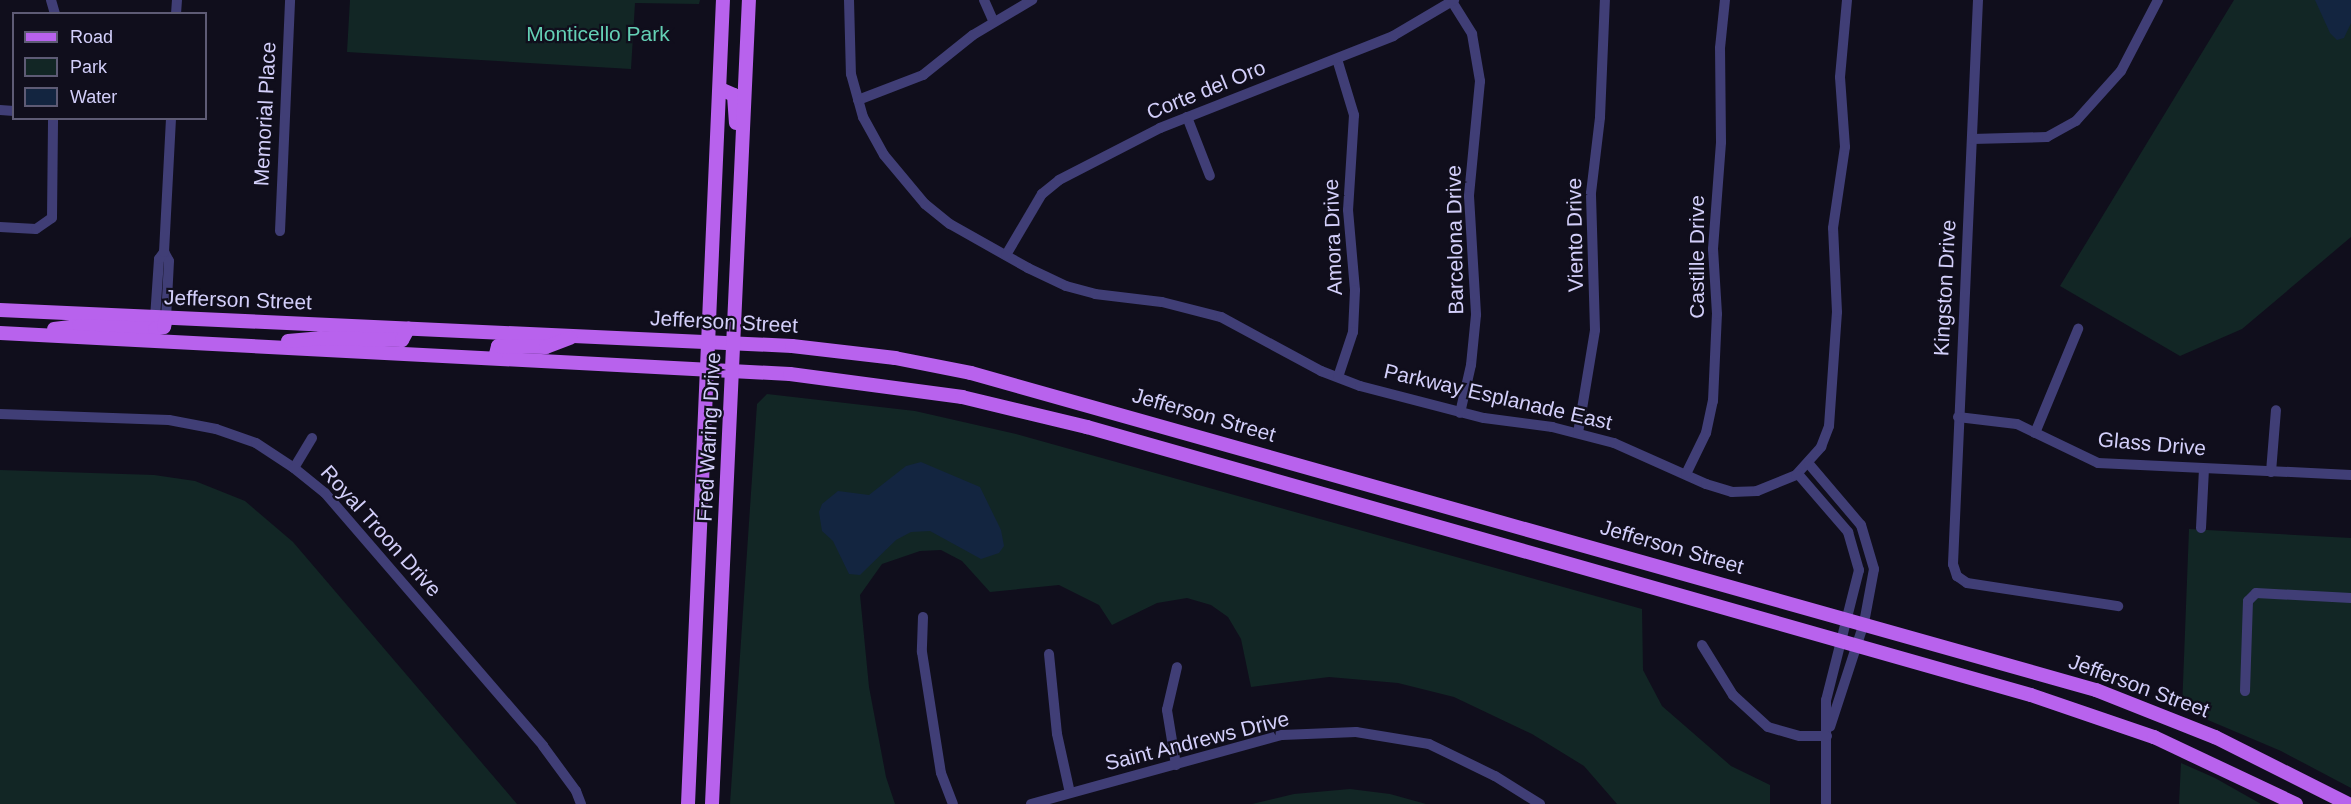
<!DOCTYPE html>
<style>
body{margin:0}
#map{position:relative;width:2351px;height:804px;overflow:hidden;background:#100e1c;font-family:Helvetica,sans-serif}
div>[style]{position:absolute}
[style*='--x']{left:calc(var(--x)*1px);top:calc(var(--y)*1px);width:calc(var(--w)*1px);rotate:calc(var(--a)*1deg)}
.green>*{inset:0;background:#122625}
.water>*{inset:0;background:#132540}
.minor>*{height:10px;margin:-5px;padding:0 5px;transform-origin:5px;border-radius:5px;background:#403e76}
.major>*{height:14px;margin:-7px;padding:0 7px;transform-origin:7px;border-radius:7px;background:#b862ed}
span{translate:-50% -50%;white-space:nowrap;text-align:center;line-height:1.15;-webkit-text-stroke:4.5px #100e1c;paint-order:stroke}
.park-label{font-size:21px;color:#64d0b5}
.street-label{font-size:21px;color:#d3cffa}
.legend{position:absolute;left:12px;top:12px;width:195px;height:108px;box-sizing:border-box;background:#100e1c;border:2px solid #5e5b75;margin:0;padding:8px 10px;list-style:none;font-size:18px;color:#d3cffa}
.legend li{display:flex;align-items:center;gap:12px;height:30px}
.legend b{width:30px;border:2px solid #5e5b75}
</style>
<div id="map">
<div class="green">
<div style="clip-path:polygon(350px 0,700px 0,699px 4px,635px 3px,631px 69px,347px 52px)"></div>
<div style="clip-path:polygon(2234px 0,2351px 0,2351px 237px,2242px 329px,2180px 356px,2060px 286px)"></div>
<div style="clip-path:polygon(767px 394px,915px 411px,1016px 434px,1642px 609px,1643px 670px,1662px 706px,1731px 766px,1770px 785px,1770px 804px,1617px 804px,1584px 766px,1532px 734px,1454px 697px,1398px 683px,1329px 677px,1251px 687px,1241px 639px,1228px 617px,1211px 605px,1187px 598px,1157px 603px,1112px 625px,1099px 605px,1059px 585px,990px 592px,962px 561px,941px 550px,920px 551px,882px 564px,860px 595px,869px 687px,886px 777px,895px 804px,730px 804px,757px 404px)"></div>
<div style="clip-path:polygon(0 470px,154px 475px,195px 481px,245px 501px,293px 542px,517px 804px,0 804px)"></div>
<div style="clip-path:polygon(2189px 529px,2351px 538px,2351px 788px,2281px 751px,2182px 709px)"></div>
<div style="clip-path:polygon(2181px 763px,2215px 778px,2261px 804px,2179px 804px)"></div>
<div style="clip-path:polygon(1350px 789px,1390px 794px,1426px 804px,1252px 804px,1294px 794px)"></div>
</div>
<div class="water">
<div style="clip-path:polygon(2315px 0,2351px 0,2351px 23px,2344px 38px,2337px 40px,2330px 33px)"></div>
<div style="clip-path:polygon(921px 462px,980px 487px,1001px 530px,1004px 546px,999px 553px,981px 559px,930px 531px,911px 532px,896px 540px,860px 575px,849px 574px,833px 541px,822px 531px,819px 512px,822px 504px,838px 491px,869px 495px,906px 466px)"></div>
</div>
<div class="minor">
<div style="--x:51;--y:0;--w:15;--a:74"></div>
<div style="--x:849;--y:0;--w:74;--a:88.5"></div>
<div style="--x:851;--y:74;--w:45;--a:74.4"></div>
<div style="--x:863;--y:117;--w:43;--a:61.1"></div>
<div style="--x:884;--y:155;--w:64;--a:50.1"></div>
<div style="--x:925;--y:204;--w:32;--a:39"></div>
<div style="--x:950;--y:224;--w:90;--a:29.4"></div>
<div style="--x:1028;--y:268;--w:42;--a:25.3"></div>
<div style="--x:1066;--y:286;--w:30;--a:15"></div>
<div style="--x:1095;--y:294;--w:67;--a:6.8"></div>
<div style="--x:1162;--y:302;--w:61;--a:14.3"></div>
<div style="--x:1221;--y:317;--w:114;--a:28.4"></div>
<div style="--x:1321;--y:371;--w:42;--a:21"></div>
<div style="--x:1360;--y:386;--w:128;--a:14.5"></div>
<div style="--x:1484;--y:418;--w:69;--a:7.5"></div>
<div style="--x:1552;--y:427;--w:64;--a:14.5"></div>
<div style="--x:1614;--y:443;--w:101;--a:24"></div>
<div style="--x:1706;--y:484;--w:27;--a:17"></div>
<div style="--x:1732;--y:492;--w:25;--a:-2"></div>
<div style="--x:1757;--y:491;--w:42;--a:-22.3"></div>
<div style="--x:1796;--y:475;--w:38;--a:-48"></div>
<div style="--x:1821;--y:447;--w:22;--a:-69"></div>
<div style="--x:1829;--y:426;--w:114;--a:-86"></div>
<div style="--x:1837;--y:312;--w:84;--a:-92.7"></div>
<div style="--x:1833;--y:228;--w:82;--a:-81.6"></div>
<div style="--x:1845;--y:147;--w:70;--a:-94.1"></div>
<div style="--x:1840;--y:77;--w:77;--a:-84.8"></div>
<div style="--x:984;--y:0;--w:24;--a:66"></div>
<div style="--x:1451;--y:0;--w:40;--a:58"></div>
<div style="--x:1472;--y:34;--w:48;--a:80.3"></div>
<div style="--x:1480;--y:81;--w:116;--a:95.5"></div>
<div style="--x:1469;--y:196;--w:119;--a:86.6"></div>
<div style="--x:1476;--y:315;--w:50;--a:95.7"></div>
<div style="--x:1471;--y:365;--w:49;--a:102.9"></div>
<div style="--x:1978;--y:0;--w:565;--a:92.54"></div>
<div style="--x:1953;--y:564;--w:13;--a:72"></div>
<div style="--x:1957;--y:576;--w:12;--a:35"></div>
<div style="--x:1967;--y:583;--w:153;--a:8.7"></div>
<div style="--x:176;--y:14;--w:14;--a:-86"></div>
<div style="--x:1337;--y:59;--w:59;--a:73.1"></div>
<div style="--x:1354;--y:115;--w:95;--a:93.6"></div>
<div style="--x:1348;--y:210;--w:80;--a:85"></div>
<div style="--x:1355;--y:290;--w:42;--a:92.7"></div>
<div style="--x:1353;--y:332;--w:47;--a:108.4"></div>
<div style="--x:858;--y:100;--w:70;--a:-21"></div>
<div style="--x:923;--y:75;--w:64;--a:-38.7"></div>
<div style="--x:973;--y:35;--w:69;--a:-30.7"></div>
<div style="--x:0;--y:110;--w:14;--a:4"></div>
<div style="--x:1187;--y:117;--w:63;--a:68.7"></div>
<div style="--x:1972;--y:139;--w:75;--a:-1.5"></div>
<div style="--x:2047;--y:137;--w:33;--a:-29"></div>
<div style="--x:2076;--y:121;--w:67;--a:-48"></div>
<div style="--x:2121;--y:71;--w:80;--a:-62.5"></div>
<div style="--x:0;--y:227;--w:36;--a:3"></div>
<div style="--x:36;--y:229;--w:19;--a:-35"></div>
<div style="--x:52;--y:218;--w:100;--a:-89.4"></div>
<div style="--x:280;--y:231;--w:231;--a:-87.5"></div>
<div style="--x:164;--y:252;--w:10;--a:61"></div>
<div style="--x:169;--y:261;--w:57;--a:93"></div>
<div style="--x:1006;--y:255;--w:71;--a:-59.5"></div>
<div style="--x:1042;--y:194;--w:22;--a:-39"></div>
<div style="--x:1059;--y:180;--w:114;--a:-27.2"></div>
<div style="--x:1160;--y:128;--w:251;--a:-21.5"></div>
<div style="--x:1393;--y:36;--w:71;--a:-30.5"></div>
<div style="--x:155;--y:318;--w:59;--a:-86.1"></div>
<div style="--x:159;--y:259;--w:9;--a:-54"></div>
<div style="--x:164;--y:252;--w:134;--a:-87"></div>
<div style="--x:0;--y:414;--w:169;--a:2"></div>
<div style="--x:169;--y:420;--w:48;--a:10.8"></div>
<div style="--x:216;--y:429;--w:42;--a:19.3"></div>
<div style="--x:256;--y:443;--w:45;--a:33.3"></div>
<div style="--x:294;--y:468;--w:40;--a:39"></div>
<div style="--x:325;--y:493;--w:334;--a:49.2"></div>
<div style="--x:543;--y:746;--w:56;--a:53.7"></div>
<div style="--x:576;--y:791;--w:14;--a:69"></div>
<div style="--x:1958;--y:417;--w:59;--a:6.8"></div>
<div style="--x:2017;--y:424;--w:90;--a:25.7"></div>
<div style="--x:2098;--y:463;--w:253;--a:2.7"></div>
<div style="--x:1578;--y:433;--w:104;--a:-80.6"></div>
<div style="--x:1595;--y:330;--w:137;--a:-91.7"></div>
<div style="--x:1591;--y:193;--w:77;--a:-83.2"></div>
<div style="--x:1600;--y:117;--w:117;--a:-87.6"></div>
<div style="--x:2035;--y:433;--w:113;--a:-67.5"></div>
<div style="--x:1809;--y:464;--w:80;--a:49.6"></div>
<div style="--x:1861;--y:525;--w:46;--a:73.5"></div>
<div style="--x:1874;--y:569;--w:55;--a:100.5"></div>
<div style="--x:1864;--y:623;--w:109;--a:108.1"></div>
<div style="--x:294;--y:468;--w:35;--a:-59"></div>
<div style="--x:2271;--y:472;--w:62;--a:-85.4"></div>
<div style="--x:1686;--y:474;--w:46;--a:-64"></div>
<div style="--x:1706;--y:433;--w:33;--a:-78"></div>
<div style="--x:1713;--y:401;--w:87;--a:-87.4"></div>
<div style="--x:1717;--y:314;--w:65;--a:-93.5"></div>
<div style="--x:1713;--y:249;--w:107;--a:-85.7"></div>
<div style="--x:1721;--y:142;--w:94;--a:-90.6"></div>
<div style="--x:1720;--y:48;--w:48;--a:-84.1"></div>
<div style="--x:1798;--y:474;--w:77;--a:49.2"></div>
<div style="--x:1848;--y:532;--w:40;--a:74"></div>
<div style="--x:1859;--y:570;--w:134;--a:104.2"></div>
<div style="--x:1826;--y:700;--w:104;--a:90"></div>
<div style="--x:2201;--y:528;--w:59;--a:-87.1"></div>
<div style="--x:923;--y:617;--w:35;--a:92"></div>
<div style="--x:922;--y:652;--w:122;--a:81.1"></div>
<div style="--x:941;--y:773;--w:33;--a:69"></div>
<div style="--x:1702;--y:645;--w:59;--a:58.2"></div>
<div style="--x:1733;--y:695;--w:47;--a:42.4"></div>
<div style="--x:1768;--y:727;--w:33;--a:16"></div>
<div style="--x:1800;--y:736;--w:27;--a:0"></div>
<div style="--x:1049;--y:654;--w:80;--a:84.3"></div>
<div style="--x:1057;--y:734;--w:60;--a:77.6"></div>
<div style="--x:2245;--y:691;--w:90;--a:-88.1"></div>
<div style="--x:2248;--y:601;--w:11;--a:-45"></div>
<div style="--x:2256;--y:593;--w:95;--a:3"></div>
<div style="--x:1176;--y:765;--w:56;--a:-99.3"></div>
<div style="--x:1167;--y:710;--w:44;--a:-76.9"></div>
<div style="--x:1031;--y:804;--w:260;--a:-15.4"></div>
<div style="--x:1282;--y:735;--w:74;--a:-2.3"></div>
<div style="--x:1356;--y:732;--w:74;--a:9.3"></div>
<div style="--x:1429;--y:744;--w:73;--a:25.9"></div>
<div style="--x:1495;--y:776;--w:53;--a:31.9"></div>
</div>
<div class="major">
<div style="--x:720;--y:89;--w:15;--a:23"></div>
<div style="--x:734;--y:95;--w:28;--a:86"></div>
<div style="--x:0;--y:310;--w:793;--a:2.6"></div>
<div style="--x:792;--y:346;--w:104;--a:6.6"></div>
<div style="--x:895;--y:358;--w:77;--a:11.2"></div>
<div style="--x:971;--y:373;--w:1169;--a:15.74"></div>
<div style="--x:2096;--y:690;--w:128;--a:21.6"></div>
<div style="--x:2215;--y:737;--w:149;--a:26.7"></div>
<div style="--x:54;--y:329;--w:25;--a:-7"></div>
<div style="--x:79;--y:326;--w:76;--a:2.3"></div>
<div style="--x:155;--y:329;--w:9;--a:-13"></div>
<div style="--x:164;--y:327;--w:9;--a:-77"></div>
<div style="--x:0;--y:333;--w:791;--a:2.97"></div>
<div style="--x:790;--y:374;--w:174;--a:7.6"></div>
<div style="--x:962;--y:397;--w:129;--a:13.5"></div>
<div style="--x:1087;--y:427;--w:981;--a:15.85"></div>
<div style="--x:2031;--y:695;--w:130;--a:18.9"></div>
<div style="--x:2154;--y:737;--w:157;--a:25.3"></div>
<div style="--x:288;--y:341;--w:32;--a:-5"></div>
<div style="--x:320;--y:338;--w:82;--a:1.4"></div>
<div style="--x:402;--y:340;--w:13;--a:-61"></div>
<div style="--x:495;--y:358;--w:12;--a:-76"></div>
<div style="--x:498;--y:346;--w:48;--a:1.2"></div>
<div style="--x:546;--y:347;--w:26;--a:-21"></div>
<div style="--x:688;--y:804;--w:805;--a:-87.51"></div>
<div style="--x:712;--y:804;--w:805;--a:-87.37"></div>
</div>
<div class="park-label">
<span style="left:598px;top:34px">Monticello Park</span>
</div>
<div class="street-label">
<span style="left:1206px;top:90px;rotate:-22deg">Corte del Oro</span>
<span style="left:265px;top:114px;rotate:-87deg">Memorial Place</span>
<span style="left:1575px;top:235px;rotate:-91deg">Viento Drive</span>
<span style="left:1333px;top:237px;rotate:-92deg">Amora Drive</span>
<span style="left:1455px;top:240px;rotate:-91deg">Barcelona Drive</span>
<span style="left:1697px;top:257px;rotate:-90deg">Castille Drive</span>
<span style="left:1945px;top:288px;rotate:-87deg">Kingston Drive</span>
<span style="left:238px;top:300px;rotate:2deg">Jefferson Street</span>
<span style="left:724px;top:322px;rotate:3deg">Jefferson Street</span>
<span style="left:1498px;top:397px;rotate:13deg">Parkway Esplanade East</span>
<span style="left:1204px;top:415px;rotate:16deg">Jefferson Street</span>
<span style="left:709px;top:437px;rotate:-87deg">Fred Waring Drive</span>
<span style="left:2152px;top:444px;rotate:5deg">Glass Drive</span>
<span style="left:381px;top:531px;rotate:48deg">Royal Troon Drive</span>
<span style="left:1672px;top:547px;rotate:16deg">Jefferson Street</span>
<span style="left:2139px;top:686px;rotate:20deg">Jefferson Street</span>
<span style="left:1197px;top:741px;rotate:-14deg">Saint Andrews Drive</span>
</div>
<ul class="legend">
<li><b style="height:8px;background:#b862ed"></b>Road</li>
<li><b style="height:16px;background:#122625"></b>Park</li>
<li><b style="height:16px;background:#132540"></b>Water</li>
</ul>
</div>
